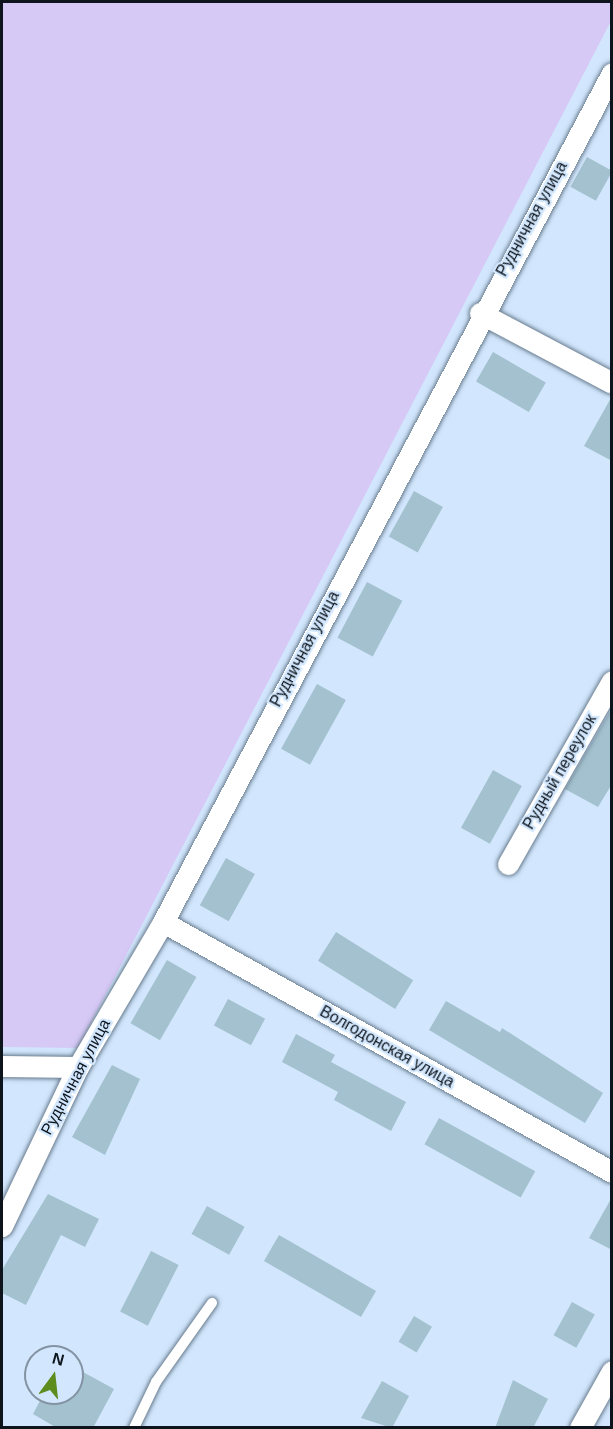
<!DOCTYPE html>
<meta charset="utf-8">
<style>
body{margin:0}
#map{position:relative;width:613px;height:1429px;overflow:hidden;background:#d2e7fd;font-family:Helvetica,sans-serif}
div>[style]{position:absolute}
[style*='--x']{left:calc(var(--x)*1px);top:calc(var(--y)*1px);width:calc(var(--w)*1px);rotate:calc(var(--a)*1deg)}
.green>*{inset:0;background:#d6c9f6}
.building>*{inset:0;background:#a3c1ce;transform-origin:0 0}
.roads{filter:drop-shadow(0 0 2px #687b8e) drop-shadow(0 0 2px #687b8e)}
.lane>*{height:10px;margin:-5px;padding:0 5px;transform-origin:5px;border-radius:5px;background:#fff}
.street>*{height:21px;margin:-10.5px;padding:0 10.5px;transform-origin:10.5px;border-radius:10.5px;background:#fff}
span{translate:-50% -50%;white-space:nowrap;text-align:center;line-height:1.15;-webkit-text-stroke:4.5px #d2e7fd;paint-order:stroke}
.street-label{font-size:16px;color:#0d141c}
.frame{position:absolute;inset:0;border:3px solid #0d141c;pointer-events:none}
.north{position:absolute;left:24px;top:1345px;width:60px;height:60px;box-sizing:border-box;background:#d2e7fd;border:2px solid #8393a3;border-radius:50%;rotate:15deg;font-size:16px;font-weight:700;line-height:24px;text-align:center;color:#0d141c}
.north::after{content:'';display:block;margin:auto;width:21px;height:27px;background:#5d8c1f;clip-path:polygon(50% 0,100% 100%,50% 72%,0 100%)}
</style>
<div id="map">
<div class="green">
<div style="clip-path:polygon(2px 2px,611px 2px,611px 21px,78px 1048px,2px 1047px)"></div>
</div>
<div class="building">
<div style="left:587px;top:157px;width:29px;height:34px;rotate:29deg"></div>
<div style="left:493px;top:352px;width:61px;height:34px;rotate:30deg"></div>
<div style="clip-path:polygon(612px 396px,612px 461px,584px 446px)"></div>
<div style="left:414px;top:491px;width:33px;height:52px;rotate:29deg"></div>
<div style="left:367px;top:582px;width:40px;height:63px;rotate:28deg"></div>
<div style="left:317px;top:684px;width:33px;height:74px;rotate:29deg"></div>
<div style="clip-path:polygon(612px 708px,612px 784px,598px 807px,565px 789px)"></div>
<div style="left:493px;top:770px;width:33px;height:66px;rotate:29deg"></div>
<div style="left:226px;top:858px;width:33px;height:54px;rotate:29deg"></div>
<div style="left:336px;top:932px;width:91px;height:34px;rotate:32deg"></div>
<div style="left:167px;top:960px;width:34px;height:73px;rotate:30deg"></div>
<div style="left:228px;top:999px;width:42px;height:30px;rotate:28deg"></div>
<div style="clip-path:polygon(446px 1001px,500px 1032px,502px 1028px,603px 1093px,585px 1123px,429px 1030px)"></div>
<div style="clip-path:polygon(296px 1034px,335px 1055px,331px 1062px,406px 1102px,391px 1131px,334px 1100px,338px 1092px,282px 1062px)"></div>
<div style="clip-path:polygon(112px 1065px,140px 1079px,105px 1155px,72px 1137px)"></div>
<div style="left:439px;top:1118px;width:110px;height:30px;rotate:29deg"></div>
<div style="clip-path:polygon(48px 1194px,99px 1219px,85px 1247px,61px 1235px,26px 1305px,2px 1293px,2px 1270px)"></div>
<div style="clip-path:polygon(612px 1197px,612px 1250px,589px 1238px)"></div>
<div style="left:207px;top:1206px;width:43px;height:32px;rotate:29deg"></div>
<div style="left:279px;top:1235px;width:112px;height:30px;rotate:30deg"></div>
<div style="left:151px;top:1251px;width:31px;height:68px;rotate:27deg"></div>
<div style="left:572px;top:1302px;width:26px;height:38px;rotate:29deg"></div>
<div style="left:414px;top:1316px;width:21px;height:30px;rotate:31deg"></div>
<div style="clip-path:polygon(72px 1366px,114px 1389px,93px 1428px,57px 1428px,33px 1414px,44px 1393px,72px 1393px)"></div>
<div style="clip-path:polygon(513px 1380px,548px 1399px,533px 1428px,495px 1428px)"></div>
<div style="clip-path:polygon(382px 1381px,409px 1396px,392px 1428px,361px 1418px)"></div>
</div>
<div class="roads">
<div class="lane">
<div style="--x:134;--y:1428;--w:51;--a:-64.4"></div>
<div style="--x:156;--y:1382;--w:97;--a:-54.7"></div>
</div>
<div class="street">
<div style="--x:480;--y:313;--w:149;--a:27.9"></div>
<div style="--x:508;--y:864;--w:210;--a:-60.4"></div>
<div style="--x:163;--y:922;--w:514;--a:29.11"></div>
<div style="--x:2;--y:1066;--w:76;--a:0.8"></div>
<div style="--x:2;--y:1226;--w:176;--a:-64.5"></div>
<div style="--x:78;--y:1067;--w:168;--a:-59.6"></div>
<div style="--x:163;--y:922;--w:960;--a:-62.13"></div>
<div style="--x:580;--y:1428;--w:65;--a:-60.7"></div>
</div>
</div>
<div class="street-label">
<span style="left:532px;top:219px;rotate:-61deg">Рудничная улица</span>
<span style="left:305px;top:649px;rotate:-62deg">Рудничная улица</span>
<span style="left:560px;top:772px;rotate:-60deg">Рудный переулок</span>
<span style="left:387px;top:1047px;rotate:29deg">Волгодонская улица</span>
<span style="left:76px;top:1077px;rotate:-62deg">Рудничная улица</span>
</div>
<div class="frame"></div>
<div class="north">N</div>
</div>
